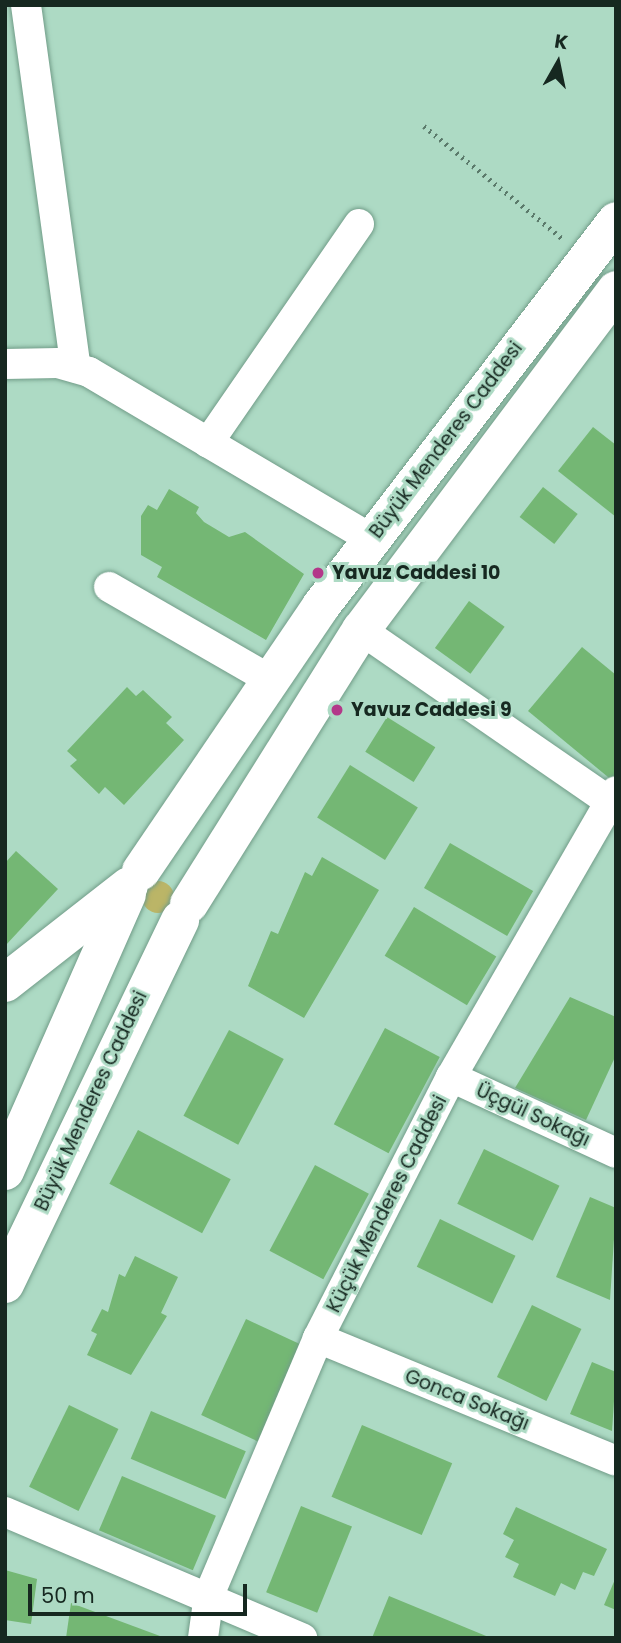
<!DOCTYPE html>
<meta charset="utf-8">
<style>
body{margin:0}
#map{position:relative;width:621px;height:1643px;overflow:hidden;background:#addac4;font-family:Poppins,sans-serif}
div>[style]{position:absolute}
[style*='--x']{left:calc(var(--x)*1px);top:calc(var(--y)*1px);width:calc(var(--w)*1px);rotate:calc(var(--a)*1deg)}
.green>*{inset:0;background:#bbb567}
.round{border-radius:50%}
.building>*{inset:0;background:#74b774;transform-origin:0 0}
.path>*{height:4.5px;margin-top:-2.25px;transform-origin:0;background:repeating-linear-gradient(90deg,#5b7a6b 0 2px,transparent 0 7px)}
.roads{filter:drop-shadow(0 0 2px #719c88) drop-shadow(0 0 2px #719c88)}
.street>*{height:30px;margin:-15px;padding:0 15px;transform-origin:15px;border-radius:15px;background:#fff}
.secondary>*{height:38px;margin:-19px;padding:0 19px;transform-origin:19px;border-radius:19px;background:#fff}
.dots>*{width:19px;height:19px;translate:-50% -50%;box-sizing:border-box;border:4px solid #addac4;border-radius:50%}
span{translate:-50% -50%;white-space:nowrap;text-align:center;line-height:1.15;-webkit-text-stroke:6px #addac4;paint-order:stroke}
.street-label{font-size:19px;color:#162820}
.poi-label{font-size:19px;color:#162820;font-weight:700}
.left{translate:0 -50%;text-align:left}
.frame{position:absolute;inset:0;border:7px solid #162820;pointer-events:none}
.north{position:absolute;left:523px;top:28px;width:70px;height:70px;-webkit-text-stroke:5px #addac4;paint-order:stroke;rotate:9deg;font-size:19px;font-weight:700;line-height:28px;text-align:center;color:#162820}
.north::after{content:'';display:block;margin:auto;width:24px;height:32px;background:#162820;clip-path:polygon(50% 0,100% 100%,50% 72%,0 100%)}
.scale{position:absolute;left:28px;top:1584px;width:219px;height:32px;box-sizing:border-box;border:4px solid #162820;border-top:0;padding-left:9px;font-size:21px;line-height:24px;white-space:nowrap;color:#162820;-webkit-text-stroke:5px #addac4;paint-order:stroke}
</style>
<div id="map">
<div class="green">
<div class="round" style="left:142px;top:881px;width:32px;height:32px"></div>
</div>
<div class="building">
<div style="clip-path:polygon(593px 427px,616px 445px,616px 517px,558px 471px)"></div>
<div style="left:543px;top:487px;width:44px;height:38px;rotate:38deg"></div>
<div style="clip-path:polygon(169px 489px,199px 507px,196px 513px,204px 522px,229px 537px,245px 532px,304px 574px,266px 640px,157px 577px,162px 567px,141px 555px,141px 516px,148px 505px,157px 510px)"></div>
<div style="left:469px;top:601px;width:44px;height:58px;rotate:36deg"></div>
<div style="clip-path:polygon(582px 647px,616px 675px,614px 782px,528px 711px)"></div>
<div style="clip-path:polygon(127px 687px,136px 696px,143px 690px,172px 717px,166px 723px,184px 740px,124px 805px,105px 787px,99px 794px,70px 766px,77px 760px,67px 751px)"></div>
<div style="left:387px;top:717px;width:57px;height:41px;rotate:32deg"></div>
<div style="left:350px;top:765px;width:80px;height:62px;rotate:32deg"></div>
<div style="left:450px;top:843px;width:96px;height:52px;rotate:30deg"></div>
<div style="clip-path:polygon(16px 851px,58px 889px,5px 946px,5px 863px)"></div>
<div style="clip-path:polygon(322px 857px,379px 890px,304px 1018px,248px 986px,271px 931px,278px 934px,305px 872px,312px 876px)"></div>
<div style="left:414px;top:907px;width:96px;height:57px;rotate:31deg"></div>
<div style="clip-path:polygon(570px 997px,616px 1017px,616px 1055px,586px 1120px,515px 1088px)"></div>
<div style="left:385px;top:1028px;width:62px;height:109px;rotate:28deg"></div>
<div style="left:229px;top:1030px;width:62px;height:97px;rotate:28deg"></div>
<div style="left:138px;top:1130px;width:105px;height:61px;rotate:28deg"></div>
<div style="left:484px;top:1149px;width:84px;height:61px;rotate:26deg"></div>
<div style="left:315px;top:1165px;width:61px;height:97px;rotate:28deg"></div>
<div style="clip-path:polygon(590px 1197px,616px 1208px,610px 1300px,556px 1277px)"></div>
<div style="left:440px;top:1219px;width:84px;height:53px;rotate:26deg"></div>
<div style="clip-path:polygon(135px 1256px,178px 1277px,161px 1313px,167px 1316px,131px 1375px,87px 1355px,97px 1334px,91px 1331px,102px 1309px,108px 1312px,119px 1274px,125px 1277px)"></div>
<div style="left:532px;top:1305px;width:55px;height:80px;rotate:26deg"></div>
<div style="left:246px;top:1319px;width:67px;height:106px;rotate:25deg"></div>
<div style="clip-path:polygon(592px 1362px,616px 1372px,612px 1431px,570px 1414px)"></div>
<div style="left:69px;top:1405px;width:55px;height:91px;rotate:26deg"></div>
<div style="left:151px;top:1411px;width:103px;height:52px;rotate:23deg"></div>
<div style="left:362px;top:1425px;width:98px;height:78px;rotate:23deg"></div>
<div style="left:122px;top:1476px;width:102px;height:59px;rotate:23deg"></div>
<div style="left:301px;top:1506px;width:55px;height:93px;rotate:22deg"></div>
<div style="clip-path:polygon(516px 1507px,607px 1549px,594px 1576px,583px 1572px,575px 1590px,561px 1583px,555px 1596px,513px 1577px,519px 1564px,505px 1557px,514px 1540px,503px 1534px)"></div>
<div style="clip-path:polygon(5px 1570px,37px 1579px,31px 1624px,5px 1620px)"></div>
<div style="clip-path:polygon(616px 1577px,616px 1610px,604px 1605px)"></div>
<div style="clip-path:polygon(389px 1596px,491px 1638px,372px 1638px)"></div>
<div style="clip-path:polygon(71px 1603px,160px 1636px,159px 1638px,66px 1638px)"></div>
</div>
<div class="path">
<div style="--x:424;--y:126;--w:178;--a:39.1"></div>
</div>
<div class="roads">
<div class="street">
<div style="--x:26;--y:5;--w:366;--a:82.2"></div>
<div style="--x:5;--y:364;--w:53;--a:-1.1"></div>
<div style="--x:58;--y:363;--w:32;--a:16"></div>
<div style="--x:89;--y:372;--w:328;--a:30.6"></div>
<div style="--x:208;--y:443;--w:266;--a:-55.4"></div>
<div style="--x:109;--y:587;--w:187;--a:29.9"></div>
<div style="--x:361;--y:630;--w:310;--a:34.6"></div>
<div style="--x:451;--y:1077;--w:182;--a:24.7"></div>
<div style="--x:318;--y:1338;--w:322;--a:22.4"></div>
<div style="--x:5;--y:1512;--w:323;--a:23"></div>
<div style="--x:203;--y:1638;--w:43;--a:-82.1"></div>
<div style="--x:209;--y:1595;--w:279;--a:-67"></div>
<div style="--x:318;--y:1338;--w:293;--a:-63"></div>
<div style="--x:451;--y:1077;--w:330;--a:-60"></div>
</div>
<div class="secondary">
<div style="--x:141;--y:871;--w:320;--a:-55.8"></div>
<div style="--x:321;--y:606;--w:485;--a:-52.5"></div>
<div style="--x:189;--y:904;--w:324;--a:-57.9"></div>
<div style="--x:361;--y:630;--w:425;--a:-53.1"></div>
<div style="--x:5;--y:983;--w:157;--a:-38"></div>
<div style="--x:5;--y:1171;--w:302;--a:-66.2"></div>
<div style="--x:5;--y:1284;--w:404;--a:-64.3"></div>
</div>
</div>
<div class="dots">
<div style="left:318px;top:573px;background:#b33889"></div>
<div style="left:337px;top:710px;background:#b33889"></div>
</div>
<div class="street-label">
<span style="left:446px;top:440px;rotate:-53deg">Büyük Menderes Caddesi</span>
<span style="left:91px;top:1101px;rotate:-65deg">Büyük Menderes Caddesi</span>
<span style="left:533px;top:1115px;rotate:25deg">Üçgül Sokağı</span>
<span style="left:387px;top:1204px;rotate:-63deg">Küçük Menderes Caddesi</span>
<span style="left:467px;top:1400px;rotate:22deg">Gonca Sokağı</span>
</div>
<div class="poi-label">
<span class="left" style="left:332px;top:573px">Yavuz Caddesi 10</span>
<span class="left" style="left:351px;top:710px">Yavuz Caddesi 9</span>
</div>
<div class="frame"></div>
<div class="north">K</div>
<div class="scale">50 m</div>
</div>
